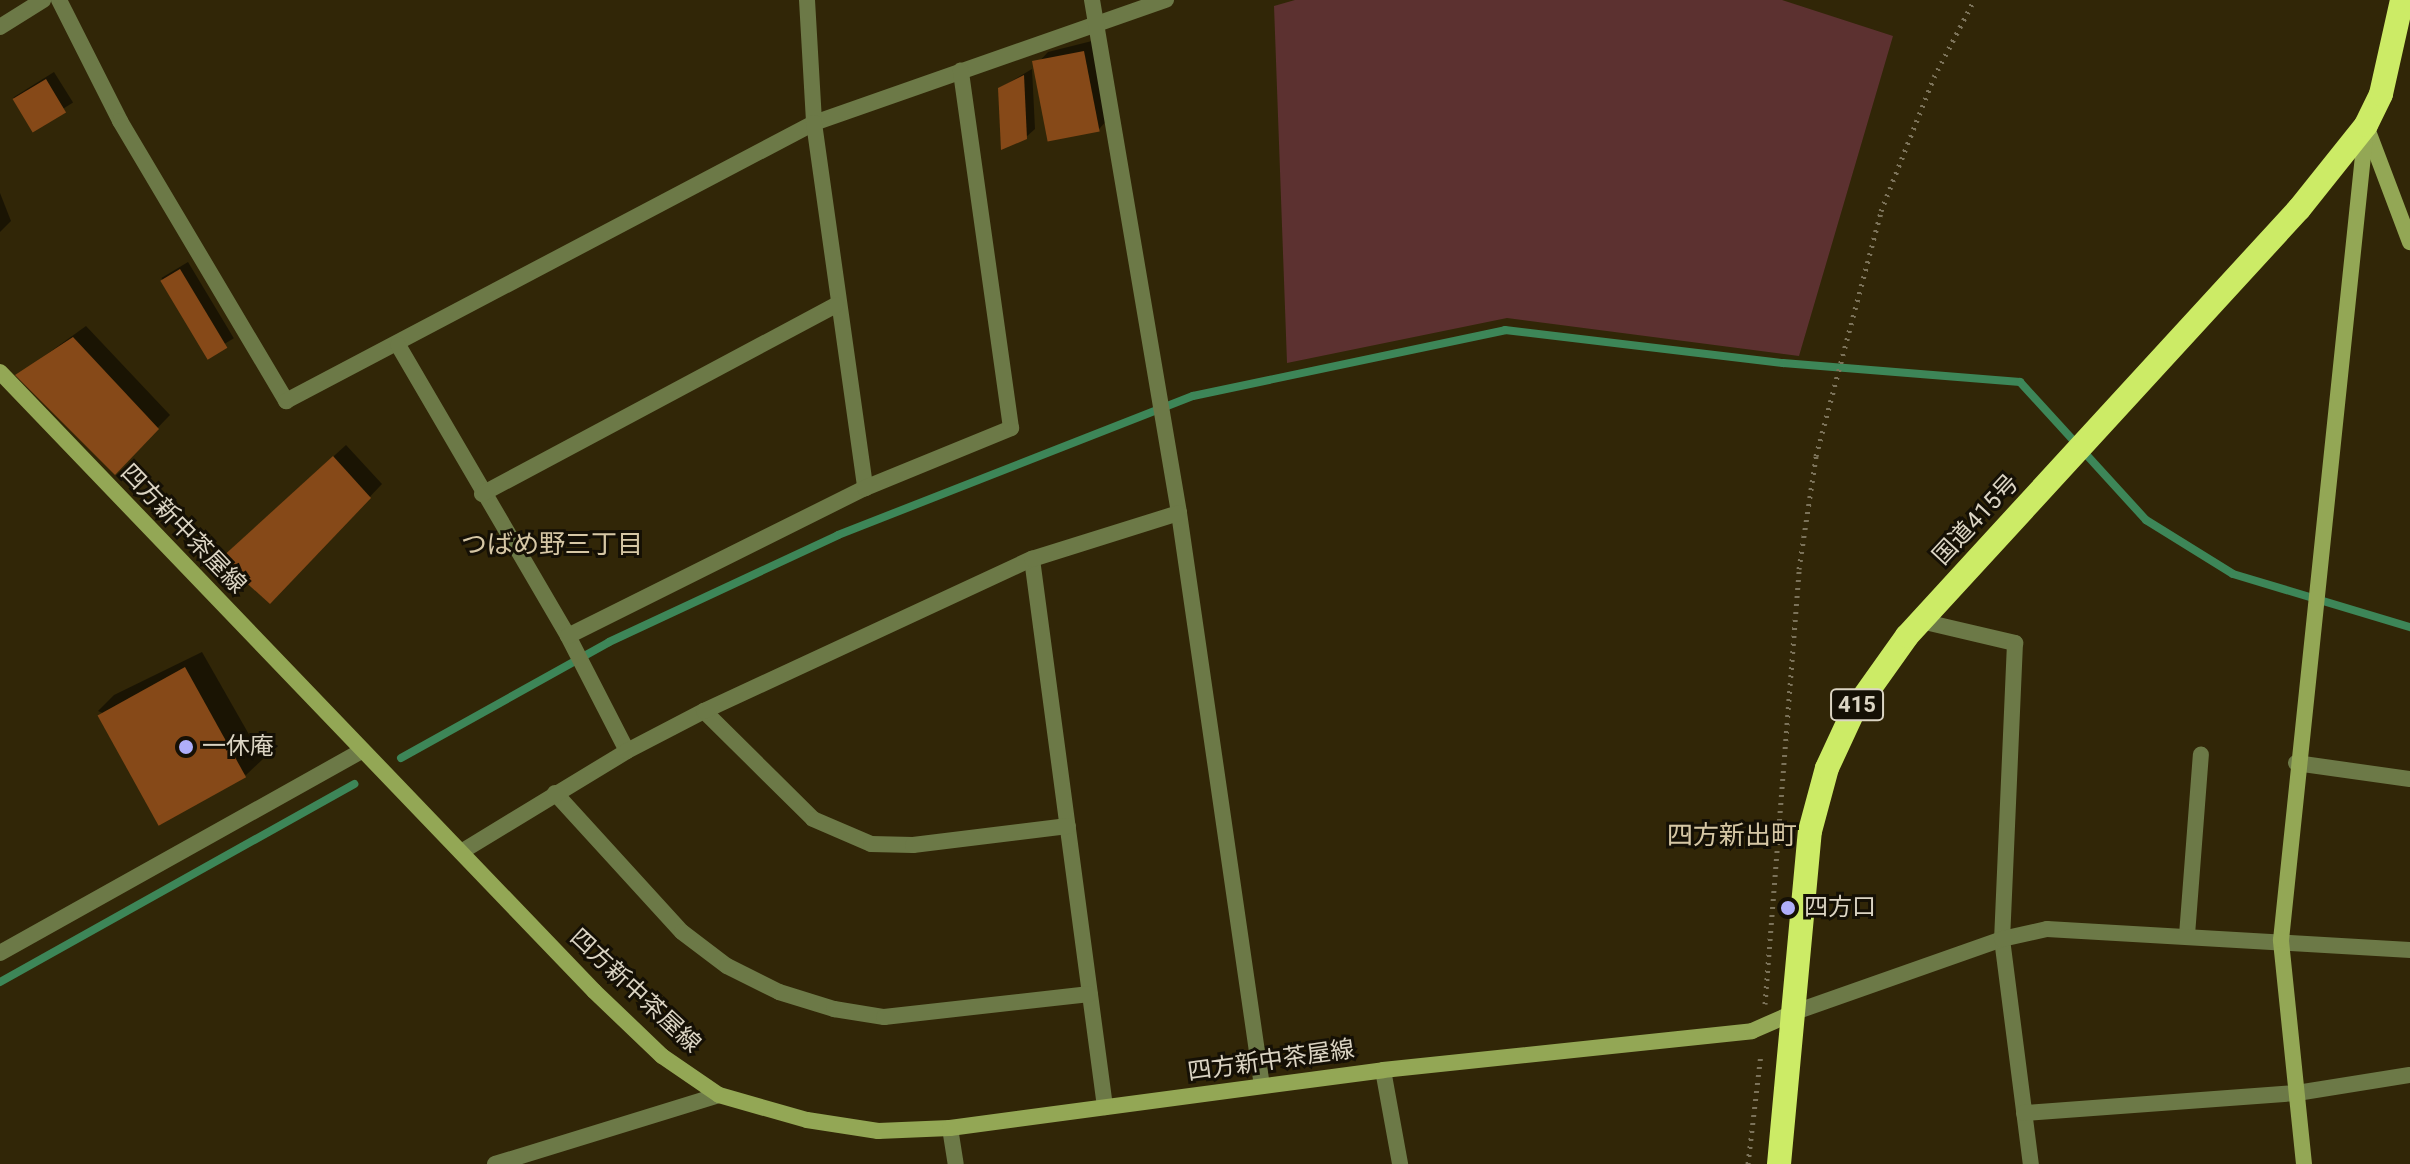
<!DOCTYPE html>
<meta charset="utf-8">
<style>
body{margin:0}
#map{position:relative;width:2410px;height:1164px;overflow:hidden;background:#312607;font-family:Roboto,"Noto Sans JP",sans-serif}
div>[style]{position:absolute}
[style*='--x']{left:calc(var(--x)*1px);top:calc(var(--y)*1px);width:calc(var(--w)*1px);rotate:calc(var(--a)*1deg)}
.green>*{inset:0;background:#5c3130}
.shadow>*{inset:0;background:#0007;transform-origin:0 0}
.stream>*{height:8px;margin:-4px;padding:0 4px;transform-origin:4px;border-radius:4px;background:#3d8658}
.building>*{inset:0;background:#864918;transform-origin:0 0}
.path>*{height:5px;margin-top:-2.5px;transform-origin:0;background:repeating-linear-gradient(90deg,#7c735a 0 2px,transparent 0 8px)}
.street>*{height:16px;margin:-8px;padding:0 8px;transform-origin:8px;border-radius:8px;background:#6c7947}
.secondary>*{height:16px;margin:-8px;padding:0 8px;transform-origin:8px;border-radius:8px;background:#93a755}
.highway>*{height:24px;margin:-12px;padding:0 12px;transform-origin:12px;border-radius:12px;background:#cceb66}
.dots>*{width:22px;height:22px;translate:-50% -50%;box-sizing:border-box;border:4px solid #151005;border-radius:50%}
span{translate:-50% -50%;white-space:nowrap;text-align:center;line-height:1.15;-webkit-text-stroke:6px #151005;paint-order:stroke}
.shield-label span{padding:2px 6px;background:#151005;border:2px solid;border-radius:6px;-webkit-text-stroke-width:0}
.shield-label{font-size:22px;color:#dbd4c3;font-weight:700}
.street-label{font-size:24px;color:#dbd4c3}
.poi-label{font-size:24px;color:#dbd4c3}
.left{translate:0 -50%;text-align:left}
.neighbourhood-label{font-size:26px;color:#d6c7a5}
</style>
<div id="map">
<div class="green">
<div style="clip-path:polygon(1295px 0,1782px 0,1893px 36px,1799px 356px,1507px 318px,1287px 363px,1274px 6px)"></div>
</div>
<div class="shadow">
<div style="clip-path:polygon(1096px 40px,1111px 116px,1099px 129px,1036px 65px,1048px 52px)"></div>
<div style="clip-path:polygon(1032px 69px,1035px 129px,1026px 137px,1000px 88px)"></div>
<div style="left:54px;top:72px;width:36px;height:48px;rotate:58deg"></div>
<div style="clip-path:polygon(0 193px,11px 221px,0 232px)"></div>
<div style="left:188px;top:262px;width:89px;height:31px;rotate:59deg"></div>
<div style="clip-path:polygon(86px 326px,170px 415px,115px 472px,18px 375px)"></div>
<div style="clip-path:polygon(346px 445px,382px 484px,270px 602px,235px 546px)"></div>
<div style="clip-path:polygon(202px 652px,263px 759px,246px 775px,98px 711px,114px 695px)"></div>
</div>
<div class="stream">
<div style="--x:401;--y:758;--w:238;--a:-29.1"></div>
<div style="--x:609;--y:642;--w:253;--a:-25"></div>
<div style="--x:838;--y:535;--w:381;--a:-21.4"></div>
<div style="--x:1193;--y:396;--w:319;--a:-11.9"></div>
<div style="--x:1505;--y:330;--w:280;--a:6.8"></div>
<div style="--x:1783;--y:363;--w:238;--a:4.6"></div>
<div style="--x:2020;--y:382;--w:187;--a:47.6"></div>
<div style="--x:2146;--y:520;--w:102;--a:31.8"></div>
<div style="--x:2233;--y:574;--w:185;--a:16.7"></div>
<div style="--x:0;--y:982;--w:406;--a:-29.2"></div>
</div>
<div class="building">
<div style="left:1084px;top:51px;width:82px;height:53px;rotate:79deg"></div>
<div style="clip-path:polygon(1024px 75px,1027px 139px,1001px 150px,998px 88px)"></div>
<div style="left:46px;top:79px;width:39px;height:39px;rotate:59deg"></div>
<div style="left:180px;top:269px;width:92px;height:23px;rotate:59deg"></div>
<div style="clip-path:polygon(73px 337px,159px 429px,115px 475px,15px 375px)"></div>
<div style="clip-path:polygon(333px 456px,371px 498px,270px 604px,220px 559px)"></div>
<div style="left:185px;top:667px;width:126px;height:100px;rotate:61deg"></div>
</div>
<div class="path">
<div style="--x:1765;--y:1004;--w:436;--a:-85.5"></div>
<div style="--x:1799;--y:569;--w:114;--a:-81.4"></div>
<div style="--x:1816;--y:456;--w:253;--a:-75.1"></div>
<div style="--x:1881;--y:211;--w:144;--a:-68.4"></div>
<div style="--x:1934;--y:77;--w:87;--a:-62.5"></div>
<div style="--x:1748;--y:1164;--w:111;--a:-83.3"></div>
</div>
<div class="street">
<div style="--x:59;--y:0;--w:136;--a:63.2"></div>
<div style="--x:120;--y:121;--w:326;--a:59.3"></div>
<div style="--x:286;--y:401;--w:597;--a:-27.77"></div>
<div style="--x:814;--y:123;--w:373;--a:-19.3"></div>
<div style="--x:807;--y:0;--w:123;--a:86.7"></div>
<div style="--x:814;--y:123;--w:369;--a:82"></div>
<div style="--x:1092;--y:0;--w:520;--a:80.37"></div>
<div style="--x:1179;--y:513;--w:579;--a:81.76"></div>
<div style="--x:0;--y:27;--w:51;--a:-32.1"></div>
<div style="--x:398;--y:345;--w:337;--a:59.7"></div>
<div style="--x:568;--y:636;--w:129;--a:62.8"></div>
<div style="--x:482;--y:494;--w:401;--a:-28.1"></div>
<div style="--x:1032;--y:559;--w:553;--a:82.41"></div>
<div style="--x:1921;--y:621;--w:97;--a:13.2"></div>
<div style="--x:2015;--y:643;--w:296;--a:92.5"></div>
<div style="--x:2002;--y:939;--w:227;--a:82.7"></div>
<div style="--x:568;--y:636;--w:332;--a:-26.5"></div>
<div style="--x:865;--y:488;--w:158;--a:-22.3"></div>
<div style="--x:1011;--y:428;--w:361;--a:-98"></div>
<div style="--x:704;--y:711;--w:153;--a:44.7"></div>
<div style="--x:813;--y:819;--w:63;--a:23.3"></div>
<div style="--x:871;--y:844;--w:42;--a:1.4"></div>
<div style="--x:913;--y:845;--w:156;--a:-7"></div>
<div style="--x:2296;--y:763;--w:115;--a:8"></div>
<div style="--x:555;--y:793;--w:188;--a:47.6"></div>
<div style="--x:682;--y:932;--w:56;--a:37.1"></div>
<div style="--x:727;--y:966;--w:58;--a:26.6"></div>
<div style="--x:779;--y:992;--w:58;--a:17.2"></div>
<div style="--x:834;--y:1009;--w:51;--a:9.1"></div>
<div style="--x:884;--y:1017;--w:207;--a:-6.4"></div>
<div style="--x:461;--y:852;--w:194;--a:-31.3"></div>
<div style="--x:627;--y:751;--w:87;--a:-27.5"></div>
<div style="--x:704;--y:711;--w:362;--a:-24.9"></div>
<div style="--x:1032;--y:559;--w:154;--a:-17.4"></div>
<div style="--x:2187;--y:935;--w:181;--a:-85.6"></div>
<div style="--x:0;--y:953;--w:415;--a:-29.2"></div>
<div style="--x:1795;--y:1012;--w:219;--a:-19.4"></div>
<div style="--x:2002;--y:939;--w:46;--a:-12.5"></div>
<div style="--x:2047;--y:929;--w:364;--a:3.3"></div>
<div style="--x:1383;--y:1070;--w:96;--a:79.7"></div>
<div style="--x:2024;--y:1113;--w:274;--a:-4.2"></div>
<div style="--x:2297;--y:1093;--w:114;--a:-9.1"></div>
<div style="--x:950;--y:1128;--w:36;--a:81"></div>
<div style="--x:495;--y:1164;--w:234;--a:-17.1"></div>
</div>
<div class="secondary">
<div style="--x:2368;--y:131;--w:119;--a:69.3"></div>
<div style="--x:0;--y:372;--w:858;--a:46.18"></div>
<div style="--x:594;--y:991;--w:94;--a:43.7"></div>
<div style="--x:662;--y:1056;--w:69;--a:34.4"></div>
<div style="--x:719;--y:1095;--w:91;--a:15.9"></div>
<div style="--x:807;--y:1120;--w:72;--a:8.8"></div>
<div style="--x:878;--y:1131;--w:72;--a:-2.4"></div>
<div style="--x:950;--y:1128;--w:437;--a:-7.6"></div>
<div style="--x:1383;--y:1070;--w:371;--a:-6"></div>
<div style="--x:1752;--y:1031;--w:47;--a:-23.8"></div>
<div style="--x:2304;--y:1164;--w:225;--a:-95.9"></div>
<div style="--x:2281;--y:940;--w:817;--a:-84.03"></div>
</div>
<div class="highway">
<div style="--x:1779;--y:1164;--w:334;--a:-84.7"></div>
<div style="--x:1810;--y:831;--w:65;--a:-74.9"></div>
<div style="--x:1827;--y:768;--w:62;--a:-65.1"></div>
<div style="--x:1853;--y:712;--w:93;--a:-54.6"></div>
<div style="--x:1907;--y:636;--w:580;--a:-47.45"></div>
<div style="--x:2299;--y:209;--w:107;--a:-51.4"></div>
<div style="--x:2366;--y:125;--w:34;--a:-64"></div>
<div style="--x:2381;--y:94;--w:96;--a:-77.4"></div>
</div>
<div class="dots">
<div style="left:186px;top:747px;background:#afaefa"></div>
<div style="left:1788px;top:908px;background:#afaefa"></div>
</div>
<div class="shield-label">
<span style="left:1857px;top:705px">415</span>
</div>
<div class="street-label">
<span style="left:1976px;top:520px;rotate:-47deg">国道415号</span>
<span style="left:183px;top:529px;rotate:46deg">四方新中茶屋線</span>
<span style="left:635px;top:991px;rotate:43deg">四方新中茶屋線</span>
<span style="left:1271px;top:1061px;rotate:-8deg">四方新中茶屋線</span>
</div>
<div class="poi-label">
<span class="left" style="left:202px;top:747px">一休庵</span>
<span class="left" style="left:1804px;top:908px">四方口</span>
</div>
<div class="neighbourhood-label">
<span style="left:552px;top:545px">つばめ野三丁目</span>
<span style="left:1732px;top:836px">四方新出町</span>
</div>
</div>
